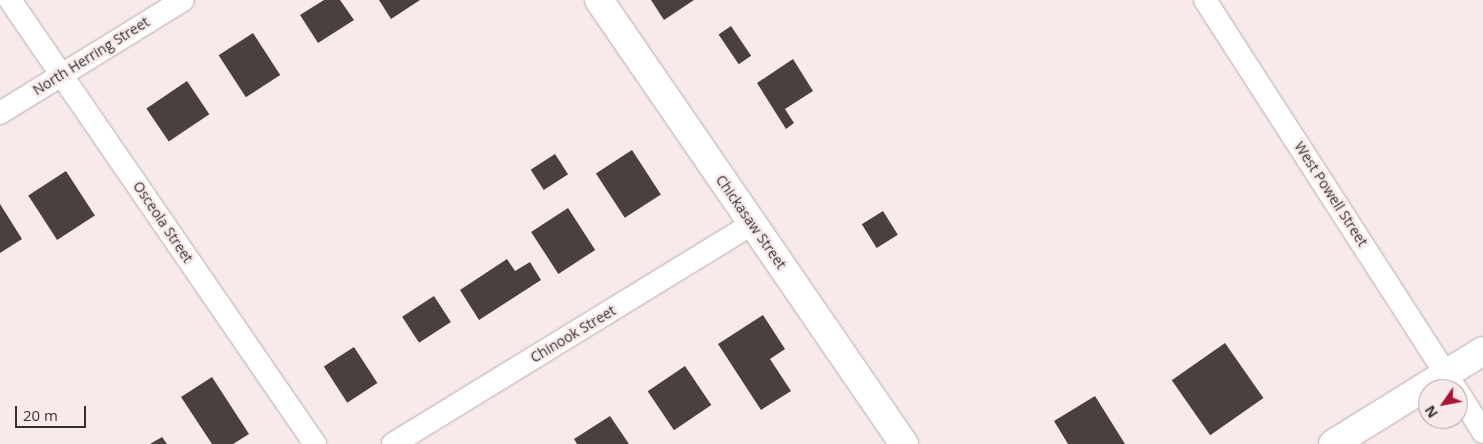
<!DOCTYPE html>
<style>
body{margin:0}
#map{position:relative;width:1483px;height:444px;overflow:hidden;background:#f8eaea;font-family:"Open Sans",sans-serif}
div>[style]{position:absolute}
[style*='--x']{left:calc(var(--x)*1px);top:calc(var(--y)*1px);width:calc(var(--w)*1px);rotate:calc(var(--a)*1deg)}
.building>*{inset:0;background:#4b4040;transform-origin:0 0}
.roads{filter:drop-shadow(0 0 1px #baacad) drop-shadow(0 0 1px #baacad)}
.minor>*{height:22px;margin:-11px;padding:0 11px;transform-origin:11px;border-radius:11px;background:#fff}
.tertiary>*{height:28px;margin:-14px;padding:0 14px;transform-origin:14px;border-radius:14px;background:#fff}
span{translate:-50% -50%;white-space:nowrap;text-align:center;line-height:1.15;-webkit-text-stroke:5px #f8eaea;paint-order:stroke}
.street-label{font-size:14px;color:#363131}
.north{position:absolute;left:1418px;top:379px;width:50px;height:50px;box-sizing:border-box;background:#f8eaea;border:1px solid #aaa0a0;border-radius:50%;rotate:237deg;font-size:14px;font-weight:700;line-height:20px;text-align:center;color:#363131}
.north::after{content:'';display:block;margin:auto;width:18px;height:22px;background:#aa1338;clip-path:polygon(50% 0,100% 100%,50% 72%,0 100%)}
.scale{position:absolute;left:15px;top:406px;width:71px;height:22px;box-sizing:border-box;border:2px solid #363131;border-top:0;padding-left:6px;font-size:15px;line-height:18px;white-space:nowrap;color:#363131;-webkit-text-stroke:4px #f8eaea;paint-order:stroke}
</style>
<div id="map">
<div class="building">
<div style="clip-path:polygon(324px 0,340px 0,354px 20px,318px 43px,300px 15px)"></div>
<div style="clip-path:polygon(379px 0,420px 0,391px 19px)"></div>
<div style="clip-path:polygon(651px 0,694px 0,664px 20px)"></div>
<div style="left:731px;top:26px;width:36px;height:15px;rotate:56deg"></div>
<div style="left:253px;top:33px;width:50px;height:41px;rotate:57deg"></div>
<div style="clip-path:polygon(793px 59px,813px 91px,785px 109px,794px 123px,786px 129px,757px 83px)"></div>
<div style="left:187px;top:81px;width:40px;height:49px;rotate:56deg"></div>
<div style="left:632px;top:150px;width:53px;height:43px;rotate:57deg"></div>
<div style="left:555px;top:154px;width:24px;height:29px;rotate:57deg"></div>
<div style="left:66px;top:171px;width:53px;height:45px;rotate:57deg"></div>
<div style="clip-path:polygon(0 204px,22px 239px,0 253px)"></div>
<div style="left:568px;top:208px;width:50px;height:44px;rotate:57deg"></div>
<div style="left:883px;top:211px;width:28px;height:25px;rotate:58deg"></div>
<div style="clip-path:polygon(507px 259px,515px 271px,530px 262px,541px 280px,479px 320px,460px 290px)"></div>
<div style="left:434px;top:296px;width:31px;height:38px;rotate:57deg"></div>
<div style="clip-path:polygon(763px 315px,785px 349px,770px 359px,791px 391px,761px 410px,718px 344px)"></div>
<div style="left:1225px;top:343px;width:67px;height:65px;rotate:55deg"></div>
<div style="left:354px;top:347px;width:43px;height:36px;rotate:57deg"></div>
<div style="left:685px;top:366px;width:47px;height:45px;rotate:56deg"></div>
<div style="clip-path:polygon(212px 377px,249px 434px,233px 444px,212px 444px,181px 397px)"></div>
<div style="clip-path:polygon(1095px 396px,1125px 444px,1068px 444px,1054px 421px)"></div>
<div style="clip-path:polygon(610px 416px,629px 444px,577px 444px,574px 439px)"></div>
<div style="clip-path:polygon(162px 437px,167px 444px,150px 444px)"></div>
</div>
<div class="roads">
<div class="minor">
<div style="--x:10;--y:0;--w:539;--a:55.51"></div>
<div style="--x:1205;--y:0;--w:463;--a:57.2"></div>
<div style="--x:0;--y:113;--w:215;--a:-31.7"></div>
<div style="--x:1458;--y:392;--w:47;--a:58"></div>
<div style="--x:393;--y:444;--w:421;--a:-31.5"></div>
</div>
<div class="tertiary">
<div style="--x:599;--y:0;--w:539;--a:55.51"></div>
<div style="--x:1333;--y:444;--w:176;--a:-31.8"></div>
</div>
</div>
<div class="street-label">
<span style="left:91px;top:56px;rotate:-32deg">North Herring Street</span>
<span style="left:1331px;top:194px;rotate:57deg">West Powell Street</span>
<span style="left:163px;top:222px;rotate:56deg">Osceola Street</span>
<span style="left:751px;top:222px;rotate:55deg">Chickasaw Street</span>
<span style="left:573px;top:334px;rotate:-31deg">Chinook Street</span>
</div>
<div class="north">N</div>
<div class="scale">20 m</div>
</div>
